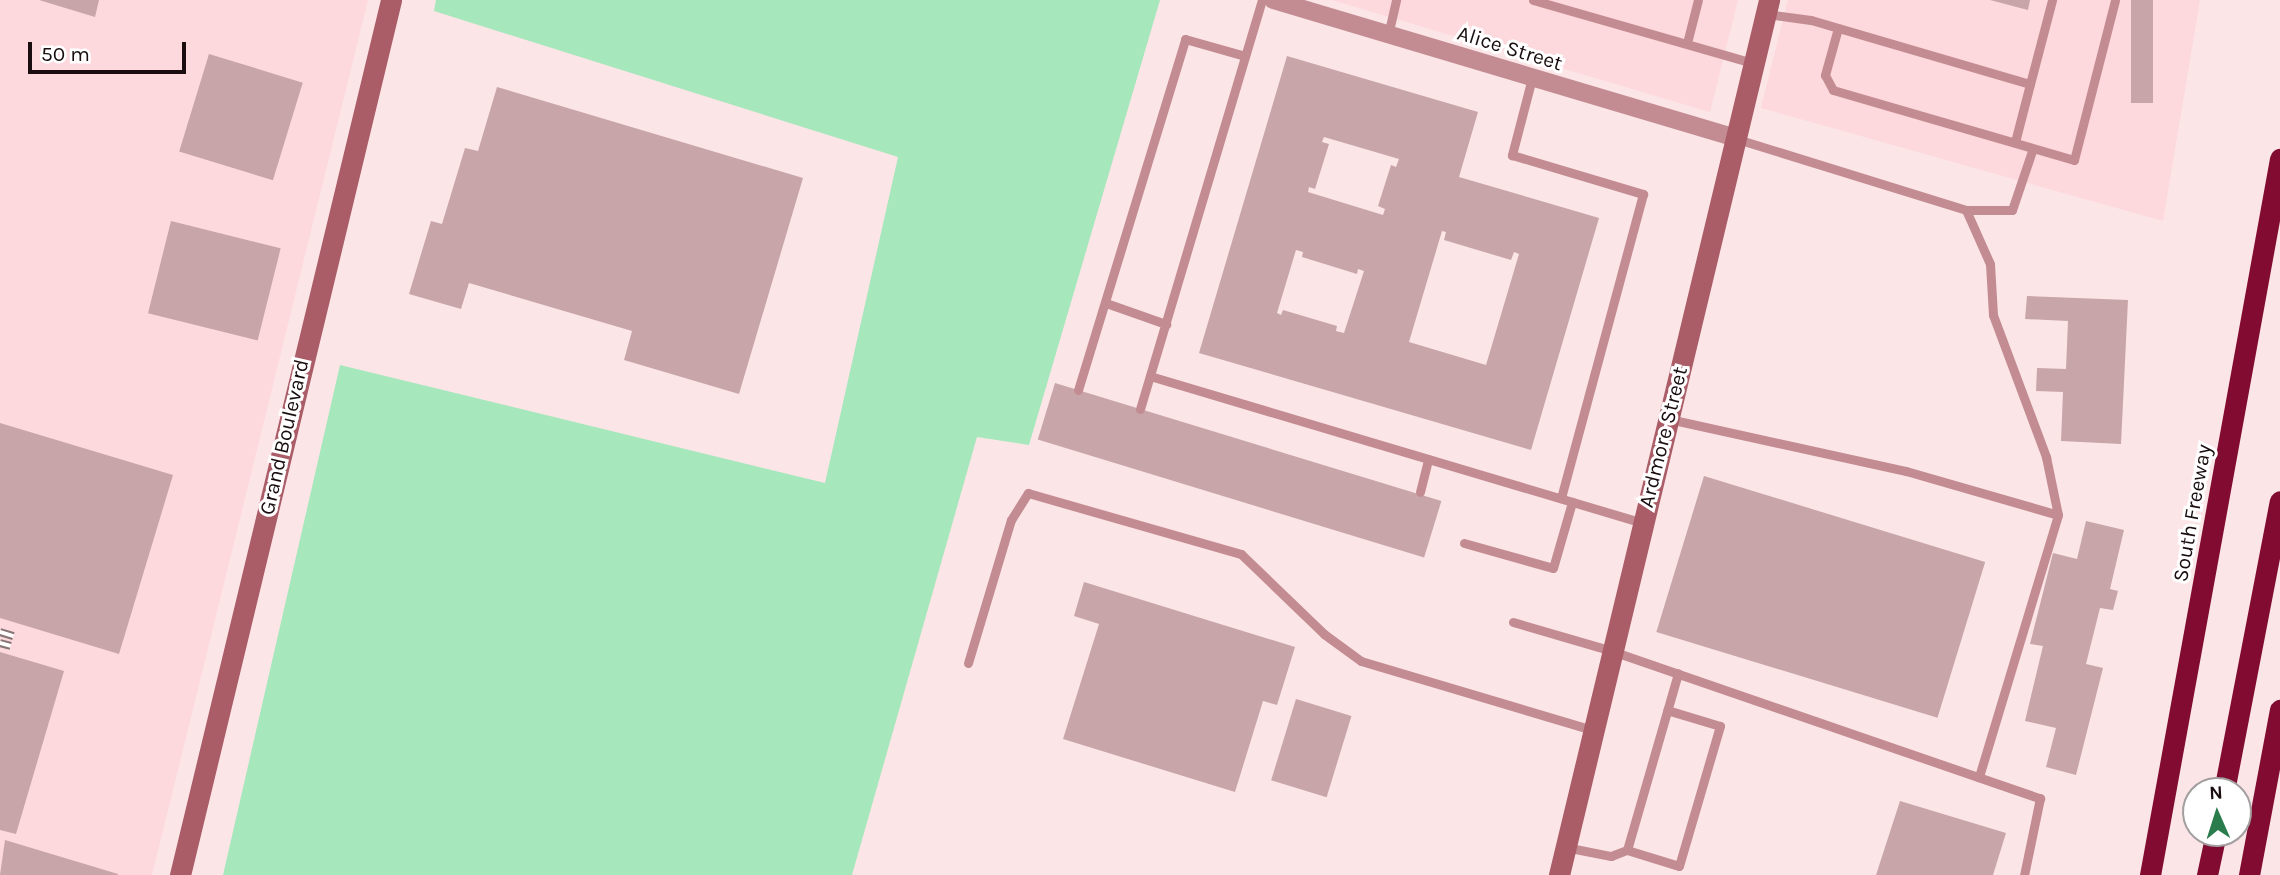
<!DOCTYPE html>
<style>
body{margin:0}
#map{position:relative;width:2280px;height:875px;overflow:hidden;background:#fce5e7;font-family:Karla,sans-serif}
div>[style]{position:absolute}
[style*='--x']{left:calc(var(--x)*1px);top:calc(var(--y)*1px);width:calc(var(--w)*1px);rotate:calc(var(--a)*1deg)}
.built>*{inset:0;background:#fdd8dc}
.green>*{inset:0;background:#a6e7bc}
.building>*{inset:0;background:#c8a5a8;transform-origin:0 0}
.lane>*{height:9px;margin:-4.5px;padding:0 4.5px;transform-origin:4.5px;border-radius:4.5px;background:#c38c92}
.street>*{height:18px;margin:-9px;padding:0 9px;transform-origin:9px;border-radius:9px;background:#c38c92}
.secondary>*{height:21px;margin:-10.5px;padding:0 10.5px;transform-origin:10.5px;border-radius:10.5px;background:#aa5c67}
.highway>*{height:21px;margin:-10.5px;padding:0 10.5px;transform-origin:10.5px;border-radius:10.5px;background:#820b31}
.rail>*{height:8px;margin-top:-4px;transform-origin:0;background:repeating-linear-gradient(90deg,#fff 0 16px,#867577 0 32px);box-sizing:border-box;border-block:2px solid #867577}
span{translate:-50% -50%;white-space:nowrap;text-align:center;line-height:1.15;-webkit-text-stroke:6px #fff;paint-order:stroke}
.street-label{font-size:21px;color:#190d0f}
.north{position:absolute;left:2182px;top:777px;width:70px;height:70px;box-sizing:border-box;background:#fff;border:2px solid #a39e9f;border-radius:50%;rotate:357deg;font-size:19px;font-weight:700;line-height:28px;text-align:center;color:#190d0f}
.north::after{content:'';display:block;margin:auto;width:24px;height:32px;background:#2a7c4d;clip-path:polygon(50% 0,100% 100%,50% 72%,0 100%)}
.scale{position:absolute;left:28px;top:42px;width:158px;height:32px;box-sizing:border-box;border:4px solid #190d0f;border-top:0;padding-left:9px;font-size:21px;line-height:24px;white-space:nowrap;color:#190d0f;-webkit-text-stroke:5px #fff;paint-order:stroke}
</style>
<div id="map">
<div class="built">
<div style="clip-path:polygon(0 0,368px 0,152px 875px,0 875px)"></div>
<div style="clip-path:polygon(1332px 0,1738px 0,1710px 112px)"></div>
<div style="clip-path:polygon(1788px 0,2200px 0,2163px 221px,1761px 108px)"></div>
</div>
<div class="green">
<div style="clip-path:polygon(436px 0,1160px 0,1029px 445px,977px 437px,852px 875px,223px 875px,340px 365px,825px 483px,898px 157px,434px 11px)"></div>
</div>
<div class="building">
<div style="clip-path:polygon(39px 0,99px 0,95px 17px)"></div>
<div style="clip-path:polygon(1990px 0,2030px 0,2028px 10px)"></div>
<div style="left:2131px;top:0;width:22px;height:103px"></div>
<div style="left:209px;top:54px;width:98px;height:102px;rotate:17deg"></div>
<div style="clip-path:polygon(evenodd,1287px 56px,1478px 112px,1459px 177px,1599px 218px,1531px 450px,1199px 353px,1287px 56px,1324px 137px,1399px 159px,1396px 167px,1391px 165px,1378px 206px,1385px 209px,1383px 215px,1308px 192px,1309px 187px,1315px 189px,1329px 144px,1322px 142px,1324px 137px,1287px 56px,1442px 231px,1446px 232px,1444px 240px,1511px 260px,1514px 252px,1519px 254px,1486px 365px,1409px 342px,1442px 231px,1287px 56px,1296px 250px,1303px 252px,1302px 257px,1357px 274px,1358px 269px,1364px 271px,1344px 333px,1336px 331px,1337px 326px,1283px 310px,1281px 315px,1277px 313px,1296px 250px)"></div>
<div style="clip-path:polygon(497px 87px,803px 178px,739px 394px,624px 360px,632px 331px,469px 283px,461px 309px,409px 294px,431px 221px,442px 224px,465px 148px,478px 151px)"></div>
<div style="left:171px;top:221px;width:113px;height:95px;rotate:14deg"></div>
<div style="clip-path:polygon(2027px 296px,2128px 300px,2121px 444px,2061px 441px,2063px 392px,2036px 391px,2037px 368px,2066px 369px,2068px 321px,2025px 319px)"></div>
<div style="left:1055px;top:383px;width:404px;height:59px;rotate:17deg"></div>
<div style="clip-path:polygon(0 423px,173px 475px,119px 654px,0 618px)"></div>
<div style="left:1704px;top:476px;width:294px;height:163px;rotate:17deg"></div>
<div style="clip-path:polygon(2086px 521px,2124px 530px,2110px 589px,2118px 591px,2113px 610px,2100px 608px,2086px 664px,2103px 668px,2076px 775px,2046px 767px,2056px 728px,2025px 721px,2043px 646px,2030px 644px,2053px 553px,2077px 559px)"></div>
<div style="clip-path:polygon(1084px 582px,1295px 647px,1277px 705px,1263px 701px,1235px 792px,1063px 739px,1099px 624px,1074px 616px)"></div>
<div style="clip-path:polygon(0 652px,64px 671px,16px 834px,0 830px)"></div>
<div style="left:1296px;top:699px;width:58px;height:85px;rotate:17deg"></div>
<div style="clip-path:polygon(1900px 801px,2006px 833px,1993px 875px,1876px 875px)"></div>
<div style="clip-path:polygon(5px 840px,118px 874px,118px 875px,0 875px)"></div>
</div>
<div class="lane">
<div style="--x:1533;--y:0;--w:229;--a:16"></div>
<div style="--x:1767;--y:14;--w:44;--a:7.8"></div>
<div style="--x:1811;--y:20;--w:228;--a:16.3"></div>
<div style="--x:2030;--y:84;--w:87;--a:-75.3"></div>
<div style="--x:1838;--y:28;--w:49;--a:105.5"></div>
<div style="--x:1825;--y:75;--w:17;--a:62"></div>
<div style="--x:1833;--y:90;--w:251;--a:16.2"></div>
<div style="--x:2074;--y:160;--w:165;--a:-75.6"></div>
<div style="--x:1388;--y:35;--w:36;--a:-77"></div>
<div style="--x:1687;--y:43;--w:44;--a:-75.7"></div>
<div style="--x:1532;--y:78;--w:80;--a:104.6"></div>
<div style="--x:1512;--y:155;--w:137;--a:16.6"></div>
<div style="--x:1643;--y:194;--w:315;--a:105.1"></div>
<div style="--x:1737;--y:139;--w:240;--a:17.2"></div>
<div style="--x:1966;--y:210;--w:59;--a:66"></div>
<div style="--x:1990;--y:264;--w:51;--a:86.6"></div>
<div style="--x:1993;--y:315;--w:152;--a:69.5"></div>
<div style="--x:2046;--y:457;--w:59;--a:78.3"></div>
<div style="--x:2058;--y:515;--w:274;--a:106.8"></div>
<div style="--x:2015;--y:142;--w:60;--a:-75.5"></div>
<div style="--x:1966;--y:210;--w:46;--a:0"></div>
<div style="--x:2012;--y:210;--w:65;--a:-71.3"></div>
<div style="--x:1106;--y:303;--w:64;--a:19.3"></div>
<div style="--x:1150;--y:376;--w:514;--a:16.6"></div>
<div style="--x:1078;--y:390;--w:367;--a:-73"></div>
<div style="--x:1185;--y:39;--w:62;--a:15.8"></div>
<div style="--x:1140;--y:409;--w:427;--a:-73.4"></div>
<div style="--x:1669;--y:419;--w:243;--a:12.4"></div>
<div style="--x:1906;--y:471;--w:158;--a:16.1"></div>
<div style="--x:1420;--y:492;--w:34;--a:-76"></div>
<div style="--x:1464;--y:543;--w:92;--a:15.7"></div>
<div style="--x:1553;--y:568;--w:69;--a:-73.9"></div>
<div style="--x:1513;--y:622;--w:103;--a:16.3"></div>
<div style="--x:1612;--y:651;--w:453;--a:19"></div>
<div style="--x:2040;--y:798;--w:79;--a:101.7"></div>
<div style="--x:968;--y:663;--w:149;--a:-73.3"></div>
<div style="--x:1011;--y:520;--w:32;--a:-58"></div>
<div style="--x:1028;--y:493;--w:222;--a:16"></div>
<div style="--x:1241;--y:554;--w:115;--a:43.9"></div>
<div style="--x:1324;--y:634;--w:46;--a:36.1"></div>
<div style="--x:1361;--y:661;--w:242;--a:16.6"></div>
<div style="--x:1565;--y:847;--w:47;--a:11.1"></div>
<div style="--x:1611;--y:856;--w:17;--a:-21"></div>
<div style="--x:1627;--y:850;--w:54;--a:17.1"></div>
<div style="--x:1679;--y:866;--w:146;--a:-73.7"></div>
<div style="--x:1720;--y:726;--w:55;--a:-163.2"></div>
<div style="--x:1627;--y:850;--w:184;--a:-73.9"></div>
</div>
<div class="street">
<div style="--x:1273;--y:0;--w:482;--a:16.6"></div>
</div>
<div class="secondary">
<div style="--x:180;--y:875;--w:900;--a:-76.44"></div>
<div style="--x:1559;--y:875;--w:900;--a:-76.5"></div>
</div>
<div class="highway">
<div style="--x:2224;--y:791;--w:295;--a:-79.1"></div>
<div style="--x:2150;--y:875;--w:728;--a:-79.71"></div>
<div style="--x:2207;--y:875;--w:43;--a:-77.9"></div>
<div style="--x:2249;--y:875;--w:168;--a:-79.4"></div>
</div>
<div class="rail">
<div style="--x:0;--y:632;--w:14;--a:17"></div>
<div style="--x:0;--y:643;--w:11;--a:15"></div>
</div>
<div class="street-label">
<span style="left:1510px;top:48px;rotate:17deg">Alice Street</span>
<span style="left:284px;top:437px;rotate:-77deg">Grand Boulevard</span>
<span style="left:1663px;top:437px;rotate:-76deg">Ardmore Street</span>
<span style="left:2192px;top:513px;rotate:-80deg">South Freeway</span>
</div>
<div class="north">N</div>
<div class="scale">50 m</div>
</div>
